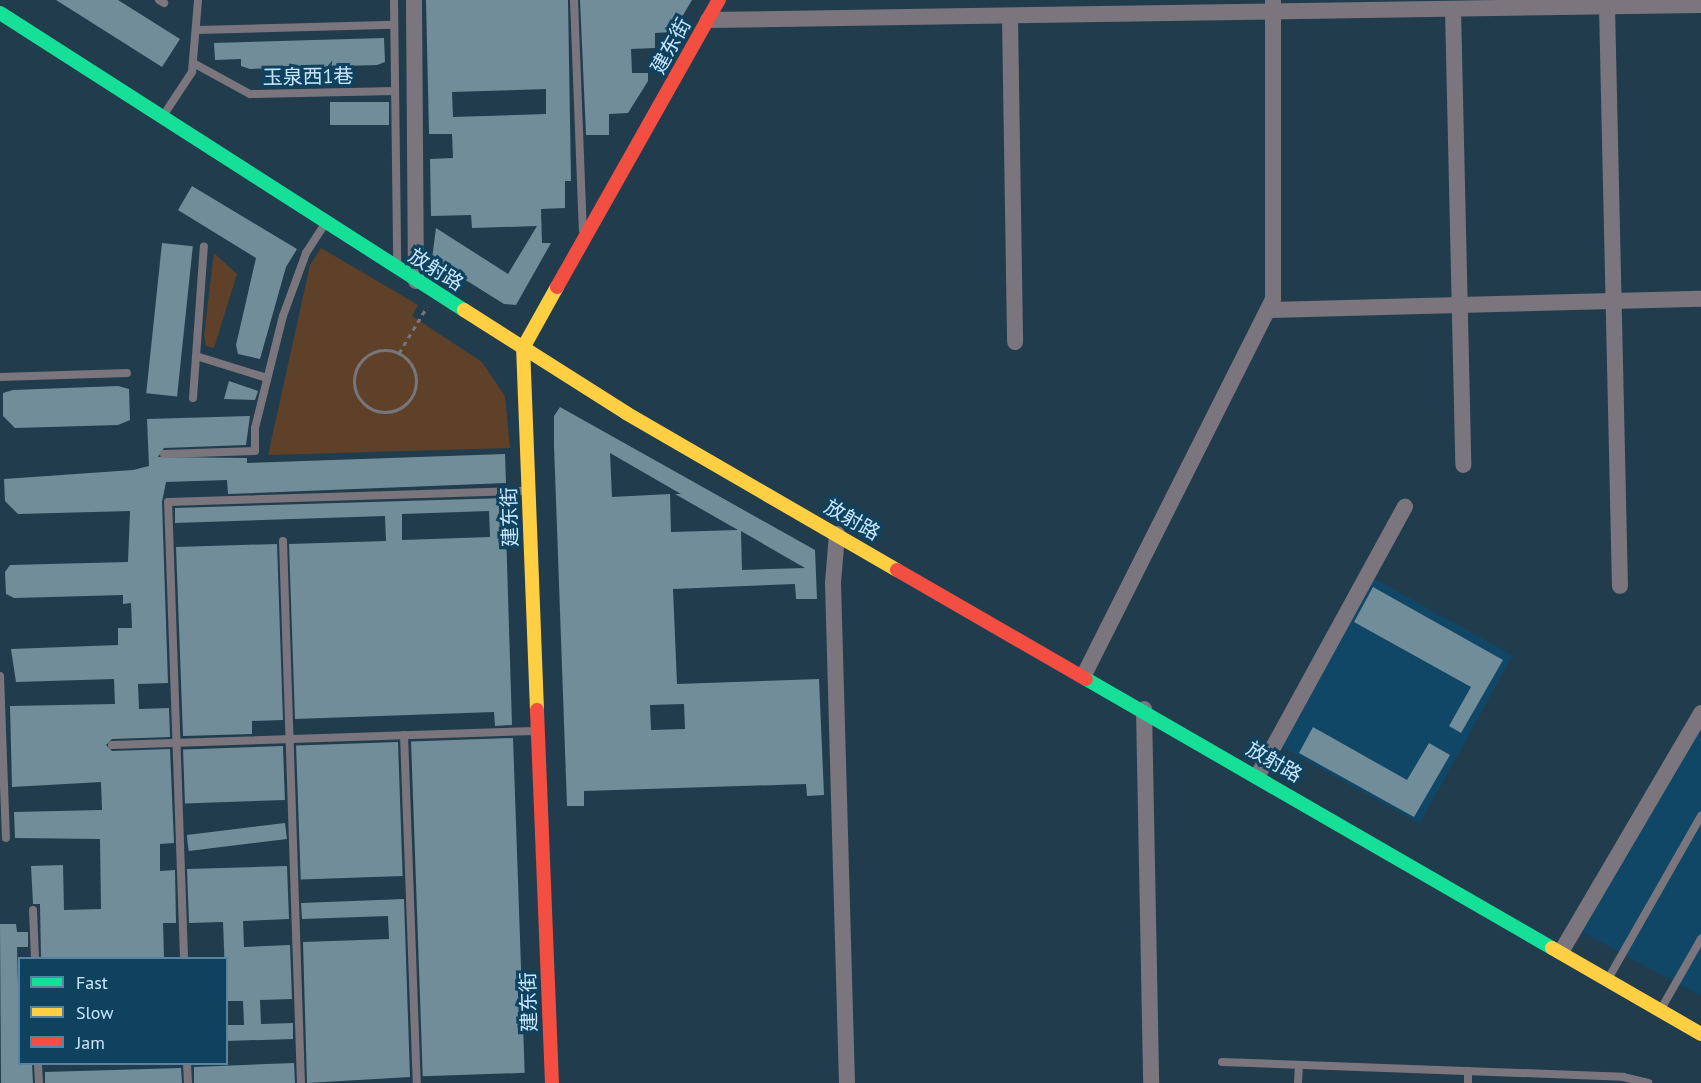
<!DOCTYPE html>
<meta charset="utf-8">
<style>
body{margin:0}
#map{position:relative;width:1701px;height:1083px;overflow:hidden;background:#213d4d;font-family:"PT Sans","Noto Sans SC",sans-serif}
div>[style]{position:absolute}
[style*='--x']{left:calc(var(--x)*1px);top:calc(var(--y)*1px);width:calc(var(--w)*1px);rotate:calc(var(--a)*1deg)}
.built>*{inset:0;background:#104766;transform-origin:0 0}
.green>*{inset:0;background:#5e4128}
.building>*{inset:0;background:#708d99;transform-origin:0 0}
.path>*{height:3px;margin-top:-1.5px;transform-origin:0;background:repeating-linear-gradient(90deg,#76767e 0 4.5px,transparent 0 9px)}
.path>.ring{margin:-1.5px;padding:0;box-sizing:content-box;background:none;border:3px solid #76767e;border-radius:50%}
.lane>*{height:8px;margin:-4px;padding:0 4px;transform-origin:4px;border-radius:4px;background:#7b757e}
.street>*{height:16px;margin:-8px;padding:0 8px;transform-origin:8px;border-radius:8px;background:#7b757e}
.fast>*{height:14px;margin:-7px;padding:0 7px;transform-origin:7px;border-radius:7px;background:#16e098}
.slow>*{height:14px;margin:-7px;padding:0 7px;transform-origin:7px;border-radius:7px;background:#ffcf43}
.jam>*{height:14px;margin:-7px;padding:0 7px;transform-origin:7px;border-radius:7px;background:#f24e42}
span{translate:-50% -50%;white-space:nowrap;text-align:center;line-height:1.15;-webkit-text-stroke:6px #0f425f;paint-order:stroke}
.street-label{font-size:20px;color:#c9e8ff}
.legend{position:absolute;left:18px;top:957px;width:210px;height:108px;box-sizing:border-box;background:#0f425f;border:2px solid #59849f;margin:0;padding:8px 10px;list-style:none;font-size:18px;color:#c9e8ff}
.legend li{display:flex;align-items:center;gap:12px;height:30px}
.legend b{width:30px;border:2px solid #59849f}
</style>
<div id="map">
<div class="built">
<div style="left:1371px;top:577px;width:162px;height:192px;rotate:29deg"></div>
<div style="clip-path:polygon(1701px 723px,1701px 996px,1582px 932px)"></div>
</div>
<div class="green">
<div style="clip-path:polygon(321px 248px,418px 305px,412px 316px,482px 362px,505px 396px,510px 448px,268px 455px,310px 265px)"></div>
<div style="clip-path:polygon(214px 253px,237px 274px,214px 348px,206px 346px,204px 335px)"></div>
</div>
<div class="building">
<div style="clip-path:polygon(56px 0,118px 0,180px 39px,162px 67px)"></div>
<div style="clip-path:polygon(evenodd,426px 0,568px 0,571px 181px,565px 181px,565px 208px,541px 209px,542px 243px,551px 243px,516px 305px,504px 304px,432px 259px,436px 228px,508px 274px,537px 226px,472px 228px,471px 215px,431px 216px,430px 159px,453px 158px,452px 134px,429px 134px,426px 0,546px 89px,546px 114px,453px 117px,452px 92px,546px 89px)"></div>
<div style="clip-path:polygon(580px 0,692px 0,673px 32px,655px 33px,655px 48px,631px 49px,632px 73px,648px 73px,648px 81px,628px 113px,609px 114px,609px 135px,586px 135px)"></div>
<div style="clip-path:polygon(384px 38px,385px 62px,377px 65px,250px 69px,241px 66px,241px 59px,215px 60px,214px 43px)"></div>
<div style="left:389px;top:102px;width:23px;height:59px;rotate:90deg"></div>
<div style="clip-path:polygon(192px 186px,297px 249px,286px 267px,260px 359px,238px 354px,236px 345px,256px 258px,178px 210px)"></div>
<div style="left:162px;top:243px;width:31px;height:151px;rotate:6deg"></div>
<div style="clip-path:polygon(229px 381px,258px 391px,255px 400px,224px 399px)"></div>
<div style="clip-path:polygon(118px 386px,129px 389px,130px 420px,118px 425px,15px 428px,3px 416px,3px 393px,13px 390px)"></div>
<div style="clip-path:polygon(evenodd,560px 407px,815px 550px,817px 599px,796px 599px,795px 584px,673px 589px,677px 684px,819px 679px,824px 795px,807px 796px,806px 784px,584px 791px,584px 806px,567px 806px,554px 445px,554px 416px,560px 407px,610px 453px,681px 494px,675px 494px,738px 530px,671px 532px,670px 494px,612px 497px,610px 453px,560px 407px,741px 531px,805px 568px,742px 570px,741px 531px,560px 407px,684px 704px,685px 729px,651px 730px,650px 705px,684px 704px)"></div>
<div style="clip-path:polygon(250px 416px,246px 445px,164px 448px,158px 457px,247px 458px,247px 463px,505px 454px,506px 483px,228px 494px,227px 480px,166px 482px,162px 502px,168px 683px,138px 684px,139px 709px,169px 708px,170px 737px,112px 739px,106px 745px,112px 751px,170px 749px,174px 843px,160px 844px,160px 871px,175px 870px,176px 923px,163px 923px,164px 958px,41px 958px,40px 904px,33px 904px,31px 866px,63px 865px,64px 910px,101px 909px,100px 839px,15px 838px,14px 812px,102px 810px,101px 782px,12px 787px,10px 706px,115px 704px,114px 679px,16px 682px,11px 649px,118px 645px,118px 628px,132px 628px,131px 603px,123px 604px,123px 595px,14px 598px,6px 594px,5px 572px,10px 565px,128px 562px,130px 511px,18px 514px,5px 501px,4px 479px,133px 470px,149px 466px,147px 419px)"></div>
<div style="clip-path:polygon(evenodd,505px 498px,512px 725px,495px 726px,494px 712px,295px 719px,289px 544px,386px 541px,385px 516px,175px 523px,175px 508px,505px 498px,489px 511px,490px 537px,402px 540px,402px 514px,489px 511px)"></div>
<div style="clip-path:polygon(277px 544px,283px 720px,252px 721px,252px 734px,183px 736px,176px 547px)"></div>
<div style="clip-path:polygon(1373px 587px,1503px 660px,1461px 733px,1449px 726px,1471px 687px,1354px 622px)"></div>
<div style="clip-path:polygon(1313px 727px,1407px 780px,1429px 743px,1450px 755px,1414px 817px,1299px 753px)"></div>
<div style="left:513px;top:738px;width:335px;height:102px;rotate:88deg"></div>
<div style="left:398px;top:742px;width:134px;height:102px;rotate:88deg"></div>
<div style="left:283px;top:746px;width:54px;height:100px;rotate:88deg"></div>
<div style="left:285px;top:823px;width:16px;height:99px;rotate:83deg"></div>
<div style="clip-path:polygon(287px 866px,289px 919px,243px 921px,244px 947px,290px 945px,292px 999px,260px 1000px,261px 1024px,293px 1023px,293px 1039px,226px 1041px,226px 1025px,244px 1025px,243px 1001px,226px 1001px,223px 922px,189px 923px,187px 869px)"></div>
<div style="clip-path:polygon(404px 899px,410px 1077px,307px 1083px,303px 942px,389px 939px,388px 916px,302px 919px,301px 903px)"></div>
<div style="clip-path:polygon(0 924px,16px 924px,17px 932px,28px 932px,28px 947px,17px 947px,20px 1064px,32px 1064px,33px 1083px,1px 1083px)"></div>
<div style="clip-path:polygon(294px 1063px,295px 1083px,194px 1083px,194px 1067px)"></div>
<div style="clip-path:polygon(181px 1068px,182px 1083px,45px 1083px,45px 1072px)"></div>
</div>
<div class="path">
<div class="ring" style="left:354px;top:350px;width:59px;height:59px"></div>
<div style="--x:399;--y:353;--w:54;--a:-58.7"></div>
</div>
<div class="lane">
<div style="--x:159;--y:0;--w:6;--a:31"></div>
<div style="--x:394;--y:0;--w:264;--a:89.3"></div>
<div style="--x:574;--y:0;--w:230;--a:87.8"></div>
<div style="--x:197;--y:30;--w:197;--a:-1.5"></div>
<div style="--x:195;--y:64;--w:63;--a:28.6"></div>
<div style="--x:250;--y:94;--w:145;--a:-1.2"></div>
<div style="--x:163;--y:116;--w:53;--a:-56.6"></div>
<div style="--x:192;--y:72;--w:72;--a:-85.2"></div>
<div style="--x:196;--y:356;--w:74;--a:17.2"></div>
<div style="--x:0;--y:377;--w:127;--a:-1.8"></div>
<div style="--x:193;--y:398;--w:152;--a:-85.9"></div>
<div style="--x:164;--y:454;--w:91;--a:-1.9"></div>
<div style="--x:255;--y:451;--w:23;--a:-90"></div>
<div style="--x:255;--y:428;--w:115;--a:-76"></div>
<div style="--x:283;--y:316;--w:67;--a:-69.9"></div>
<div style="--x:306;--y:253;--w:35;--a:-57"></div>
<div style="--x:283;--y:541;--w:542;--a:88.1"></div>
<div style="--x:0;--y:676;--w:162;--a:87.9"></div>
<div style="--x:404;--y:735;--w:348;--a:87.9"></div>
<div style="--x:112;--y:745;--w:425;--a:-1.9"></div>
<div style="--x:33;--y:910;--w:48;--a:87.6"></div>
<div style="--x:184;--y:958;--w:456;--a:-92"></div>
<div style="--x:168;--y:502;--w:360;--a:-1.8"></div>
<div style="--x:1608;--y:979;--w:188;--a:-60.3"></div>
<div style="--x:1661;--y:1009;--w:81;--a:-60.3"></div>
<div style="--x:1222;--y:1062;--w:401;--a:2.1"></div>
<div style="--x:1623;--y:1077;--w:26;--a:13"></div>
<div style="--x:38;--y:1064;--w:19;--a:87"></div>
<div style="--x:187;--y:1064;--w:19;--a:87"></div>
<div style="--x:1298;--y:1083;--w:18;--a:-87"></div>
<div style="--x:1468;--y:1083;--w:12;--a:-90"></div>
</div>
<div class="street">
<div style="--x:414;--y:0;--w:281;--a:89.6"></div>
<div style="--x:1607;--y:6;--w:580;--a:88.72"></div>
<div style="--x:1453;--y:9;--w:456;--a:88.7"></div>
<div style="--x:1010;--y:18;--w:324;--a:89.1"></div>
<div style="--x:708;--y:20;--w:993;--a:-0.87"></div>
<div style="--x:1268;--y:310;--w:433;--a:-1.5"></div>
<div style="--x:837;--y:534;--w:49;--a:94.7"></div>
<div style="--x:833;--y:583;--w:500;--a:88.4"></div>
<div style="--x:1084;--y:675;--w:421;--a:-63.3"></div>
<div style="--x:1273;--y:299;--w:299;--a:-90"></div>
<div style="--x:1144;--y:709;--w:374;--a:88.9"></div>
<div style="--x:1258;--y:775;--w:306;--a:-61.3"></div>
<div style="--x:1561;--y:952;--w:277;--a:-59.6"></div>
</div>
<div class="fast">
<div style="--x:0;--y:13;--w:551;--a:32.62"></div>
<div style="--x:1086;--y:679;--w:538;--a:30"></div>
</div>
<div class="slow">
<div style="--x:464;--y:310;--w:192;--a:32.4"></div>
<div style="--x:626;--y:413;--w:313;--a:30.1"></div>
<div style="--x:537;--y:710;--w:362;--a:-92.2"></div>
<div style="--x:523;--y:348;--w:70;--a:-60.9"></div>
<div style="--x:1552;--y:948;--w:172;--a:30"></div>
</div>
<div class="jam">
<div style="--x:557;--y:287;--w:330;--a:-60.6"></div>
<div style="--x:897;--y:570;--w:218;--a:30"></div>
<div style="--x:537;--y:710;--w:373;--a:87.7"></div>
</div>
<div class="street-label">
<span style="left:671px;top:46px;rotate:-61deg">建东街</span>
<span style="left:308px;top:77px;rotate:-1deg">玉泉西1巷</span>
<span style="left:436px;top:270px;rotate:32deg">放射路</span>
<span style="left:510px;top:517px;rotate:-92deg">建东街</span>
<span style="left:852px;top:520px;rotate:30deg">放射路</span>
<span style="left:1274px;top:762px;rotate:30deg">放射路</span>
<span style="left:529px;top:1002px;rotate:-92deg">建东街</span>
</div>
<ul class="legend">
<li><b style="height:8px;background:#16e098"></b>Fast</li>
<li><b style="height:8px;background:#ffcf43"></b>Slow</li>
<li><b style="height:8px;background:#f24e42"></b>Jam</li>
</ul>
</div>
